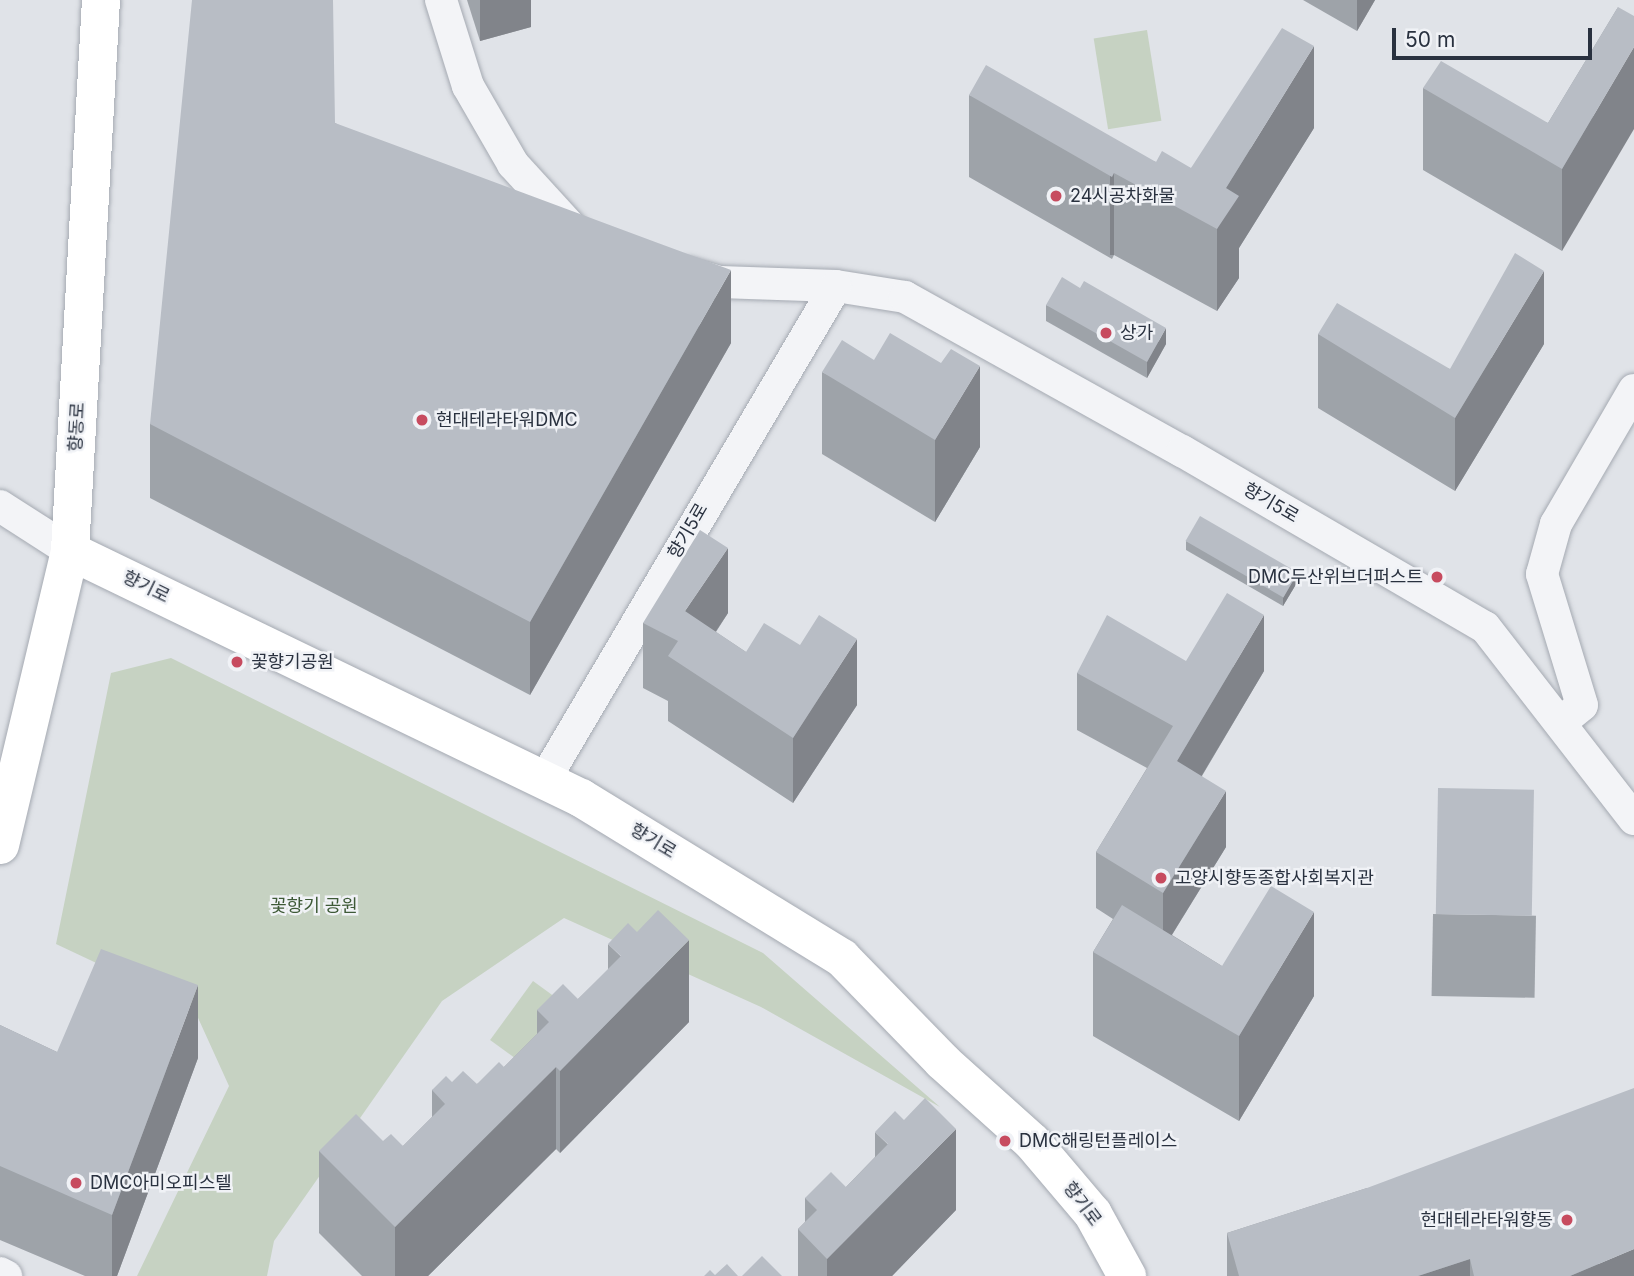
<!DOCTYPE html>
<meta charset="utf-8">
<style>
body{margin:0}
#map{position:relative;width:1634px;height:1276px;overflow:hidden;background:#e0e3e8;font-family:Inter,"Noto Sans KR",sans-serif}
div>[style]{position:absolute}
[style*='--x']{left:calc(var(--x)*1px);top:calc(var(--y)*1px);width:calc(var(--w)*1px);rotate:calc(var(--a)*1deg)}
.green>*{inset:0;background:#c6d2c2;transform-origin:0 0}
.roads{filter:drop-shadow(0 0 2px #a5aab2) drop-shadow(0 0 2px #a5aab2)}
.minor>*{height:32px;margin:-16px;padding:0 16px;transform-origin:16px;border-radius:16px;background:#f3f4f7}
.major>*{height:38px;margin:-19px;padding:0 19px;transform-origin:19px;border-radius:19px;background:#fff}
.wall>*{inset:0;background:#9ea3a9;transform-origin:0 0}
.shaded-wall>*{inset:0;background:#81848a;transform-origin:0 0}
.building>*{inset:0;background:#b8bdc5;transform-origin:0 0}
.dots>*{width:19px;height:19px;translate:-50% -50%;box-sizing:border-box;border:4px solid #f0f2f6;border-radius:50%}
span{translate:-50% -50%;white-space:nowrap;text-align:center;line-height:1.15;-webkit-text-stroke:5px #f0f2f6;paint-order:stroke}
.poi-label{font-size:18px;color:#29313f}
.left{translate:0 -50%;text-align:left}
.right{translate:-100% -50%;text-align:right}
.street-label{font-size:18px;color:#29313f}
.park-label{font-size:18px;color:#3e5a37}
.scale{position:absolute;left:1392px;top:28px;width:200px;height:32px;box-sizing:border-box;border:4px solid #29313f;border-top:0;padding-left:9px;font-size:21px;line-height:24px;white-space:nowrap;color:#29313f;-webkit-text-stroke:5px #f0f2f6;paint-order:stroke}
</style>
<div id="map">
<div class="green">
<div style="left:1147px;top:30px;width:92px;height:54px;rotate:81deg"></div>
<div style="clip-path:polygon(171px 658px,763px 953px,940px 1107px,761px 1007px,564px 918px,442px 1001px,274px 1241px,267px 1276px,137px 1276px,229px 1086px,194px 1009px,56px 944px,111px 673px)"></div>
<div style="left:533px;top:981px;width:42px;height:73px;rotate:36deg"></div>
</div>
<div class="roads">
<div class="minor">
<div style="--x:441;--y:0;--w:90;--a:72.6"></div>
<div style="--x:468;--y:86;--w:90;--a:60"></div>
<div style="--x:513;--y:164;--w:93;--a:47.6"></div>
<div style="--x:688;--y:273;--w:33;--a:16"></div>
<div style="--x:720;--y:282;--w:116;--a:2"></div>
<div style="--x:836;--y:286;--w:70;--a:9.1"></div>
<div style="--x:905;--y:297;--w:317;--a:29.1"></div>
<div style="--x:1182;--y:451;--w:350;--a:30.2"></div>
<div style="--x:1485;--y:627;--w:243;--a:52.2"></div>
<div style="--x:0;--y:506;--w:83;--a:32.7"></div>
<div style="--x:1560;--y:723;--w:28;--a:-39"></div>
<div style="--x:1582;--y:705;--w:137;--a:-107"></div>
<div style="--x:1542;--y:574;--w:52;--a:-74.4"></div>
<div style="--x:1556;--y:524;--w:155;--a:-59.8"></div>
<div style="--x:545;--y:779;--w:572;--a:-59.45"></div>
<div style="--x:0;--y:1273;--w:7;--a:27"></div>
</div>
<div class="major">
<div style="--x:70;--y:551;--w:568;--a:25.8"></div>
<div style="--x:581;--y:798;--w:306;--a:31.5"></div>
<div style="--x:842;--y:958;--w:144;--a:45.8"></div>
<div style="--x:942;--y:1061;--w:121;--a:42"></div>
<div style="--x:1032;--y:1142;--w:94;--a:49.7"></div>
<div style="--x:1093;--y:1214;--w:71;--a:61.3"></div>
<div style="--x:0;--y:845;--w:302;--a:-76.6"></div>
<div style="--x:70;--y:551;--w:552;--a:-86.78"></div>
</div>
</div>
<div class="wall">
<div style="clip-path:polygon(467px 0,531px 0,531px 27px,480px 41px)"></div>
<div style="clip-path:polygon(1303px 0,1375px 0,1357px 31px)"></div>
<div style="clip-path:polygon(1618px 7px,1562px 251px,1423px 170px,1423px 88px,1548px 123px)"></div>
<div style="clip-path:polygon(969px 95px,1156px 162px,1191px 168px,1314px 128px,1239px 248px,1239px 278px,1217px 311px,1114px 255px,1112px 259px,969px 177px)"></div>
<div style="clip-path:polygon(335px 123px,731px 343px,530px 695px,150px 498px,150px 424px)"></div>
<div style="clip-path:polygon(1046px 305px,1166px 344px,1147px 378px,1046px 321px)"></div>
<div style="clip-path:polygon(1318px 334px,1450px 369px,1544px 344px,1455px 491px,1318px 408px)"></div>
<div style="clip-path:polygon(822px 372px,980px 447px,935px 522px,822px 454px)"></div>
<div style="clip-path:polygon(1186px 541px,1298px 581px,1283px 606px,1186px 550px)"></div>
<div style="clip-path:polygon(728px 613px,716px 632px,746px 652px,857px 705px,793px 803px,668px 721px,668px 701px,643px 688px,643px 623px)"></div>
<div style="clip-path:polygon(1186px 661px,1264px 671px,1202px 776px,1226px 847px,1172px 935px,1222px 966px,1314px 996px,1239px 1121px,1093px 1036px,1093px 952px,1113px 919px,1096px 908px,1096px 852px,1147px 768px,1077px 730px,1077px 673px)"></div>
<div style="left:1433px;top:914px;width:103px;height:82px;rotate:1deg"></div>
<div style="clip-path:polygon(608px 944px,689px 1022px,560px 1153px,556px 1149px,428px 1276px,362px 1276px,319px 1233px,319px 1151px,383px 1141px,403px 1146px,432px 1117px,432px 1090px,452px 1082px,477px 1084px,504px 1067px,537px 1034px,537px 1010px,578px 999px,608px 970px)"></div>
<div style="clip-path:polygon(0 1025px,57px 1052px,198px 1058px,117px 1276px,85px 1276px,0 1240px)"></div>
<div style="clip-path:polygon(875px 1132px,956px 1210px,892px 1276px,798px 1276px,798px 1229px,805px 1222px,805px 1198px,846px 1187px,875px 1157px)"></div>
<div style="clip-path:polygon(1367px 1188px,1634px 1276px,1227px 1276px,1227px 1233px)"></div>
</div>
<div class="shaded-wall">
<div style="clip-path:polygon(480px 0,531px 0,531px 27px,480px 41px)"></div>
<div style="clip-path:polygon(1357px 0,1375px 0,1357px 31px)"></div>
<div style="clip-path:polygon(1314px 46px,1314px 128px,1239px 248px,1239px 278px,1217px 311px,1217px 229px,1226px 188px)"></div>
<div style="clip-path:polygon(1634px 47px,1634px 129px,1562px 251px,1562px 169px)"></div>
<div style="left:1114px;top:173px;width:82px;height:4px;rotate:90deg"></div>
<div style="clip-path:polygon(731px 270px,731px 343px,530px 695px,530px 622px)"></div>
<div style="clip-path:polygon(1544px 271px,1544px 344px,1455px 491px,1455px 418px)"></div>
<div style="clip-path:polygon(1166px 328px,1166px 344px,1147px 378px,1147px 362px)"></div>
<div style="clip-path:polygon(980px 366px,980px 447px,935px 522px,935px 440px)"></div>
<div style="clip-path:polygon(728px 548px,728px 613px,690px 670px,685px 611px)"></div>
<div style="clip-path:polygon(1298px 572px,1298px 581px,1283px 606px,1283px 598px)"></div>
<div style="clip-path:polygon(1264px 615px,1264px 671px,1177px 817px,1177px 761px)"></div>
<div style="clip-path:polygon(857px 639px,857px 705px,793px 803px,793px 738px)"></div>
<div style="clip-path:polygon(1226px 791px,1226px 847px,1163px 949px,1163px 893px)"></div>
<div style="clip-path:polygon(1314px 912px,1314px 996px,1239px 1121px,1239px 1036px)"></div>
<div style="clip-path:polygon(689px 940px,689px 1022px,560px 1153px,560px 1071px)"></div>
<div style="clip-path:polygon(198px 985px,198px 1058px,117px 1276px,112px 1276px,112px 1215px)"></div>
<div style="clip-path:polygon(556px 1067px,556px 1149px,428px 1276px,395px 1276px,395px 1227px)"></div>
<div style="clip-path:polygon(956px 1129px,956px 1210px,892px 1276px,827px 1276px,827px 1259px)"></div>
<div style="clip-path:polygon(1634px 1249px,1634px 1276px,1570px 1276px)"></div>
<div style="clip-path:polygon(1470px 1259px,1470px 1276px,1418px 1276px)"></div>
</div>
<div class="building">
<div style="clip-path:polygon(192px 0,333px 0,335px 123px,731px 270px,530px 622px,150px 424px)"></div>
<div style="clip-path:polygon(1618px 7px,1634px 16px,1634px 47px,1562px 169px,1423px 88px,1441px 61px,1548px 123px)"></div>
<div style="clip-path:polygon(1282px 28px,1314px 46px,1226px 188px,1239px 196px,1217px 229px,1114px 173px,1112px 177px,969px 95px,986px 65px,1156px 162px,1162px 151px,1191px 168px)"></div>
<div style="clip-path:polygon(1515px 253px,1544px 271px,1455px 418px,1318px 334px,1337px 303px,1450px 369px)"></div>
<div style="clip-path:polygon(1062px 277px,1080px 288px,1084px 281px,1166px 328px,1147px 362px,1046px 305px)"></div>
<div style="clip-path:polygon(890px 333px,941px 363px,951px 349px,980px 366px,935px 440px,822px 372px,842px 340px,874px 360px)"></div>
<div style="left:1200px;top:516px;width:113px;height:29px;rotate:30deg"></div>
<div style="clip-path:polygon(700px 530px,728px 548px,685px 611px,746px 652px,764px 623px,800px 645px,819px 615px,857px 639px,793px 738px,668px 656px,678px 641px,643px 623px)"></div>
<div style="clip-path:polygon(1227px 593px,1264px 615px,1177px 761px,1226px 791px,1163px 893px,1096px 852px,1173px 726px,1077px 673px,1107px 615px,1186px 661px)"></div>
<div style="left:1438px;top:788px;width:96px;height:126px;rotate:1deg"></div>
<div style="clip-path:polygon(1271px 886px,1314px 912px,1239px 1036px,1093px 952px,1122px 905px,1222px 966px)"></div>
<div style="clip-path:polygon(658px 910px,689px 940px,560px 1071px,556px 1067px,395px 1227px,319px 1151px,356px 1114px,383px 1141px,391px 1134px,403px 1146px,445px 1104px,432px 1090px,446px 1076px,452px 1082px,463px 1071px,477px 1084px,499px 1062px,504px 1067px,549px 1022px,537px 1010px,563px 984px,578px 999px,621px 956px,608px 944px,628px 923px,637px 932px)"></div>
<div style="clip-path:polygon(101px 949px,198px 985px,112px 1215px,0 1166px,0 1025px,57px 1052px)"></div>
<div style="clip-path:polygon(1634px 1088px,1634px 1249px,1570px 1276px,1474px 1276px,1470px 1259px,1418px 1276px,1239px 1276px,1227px 1233px,1367px 1188px)"></div>
<div style="clip-path:polygon(925px 1098px,956px 1129px,827px 1259px,798px 1229px,817px 1210px,805px 1198px,831px 1172px,846px 1187px,888px 1144px,875px 1132px,895px 1111px,904px 1120px)"></div>
<div style="clip-path:polygon(762px 1256px,782px 1276px,742px 1276px)"></div>
<div style="clip-path:polygon(727px 1264px,738px 1276px,704px 1276px,710px 1270px,715px 1275px)"></div>
</div>
<div class="dots">
<div style="left:1056px;top:196px;background:#c74b5f"></div>
<div style="left:1106px;top:333px;background:#c74b5f"></div>
<div style="left:422px;top:420px;background:#c74b5f"></div>
<div style="left:1437px;top:577px;background:#c74b5f"></div>
<div style="left:237px;top:662px;background:#c74b5f"></div>
<div style="left:1161px;top:878px;background:#c74b5f"></div>
<div style="left:1005px;top:1141px;background:#c74b5f"></div>
<div style="left:76px;top:1183px;background:#c74b5f"></div>
<div style="left:1567px;top:1220px;background:#c74b5f"></div>
</div>
<div class="poi-label">
<span class="left" style="left:1070px;top:196px">24시공차화물</span>
<span class="left" style="left:1120px;top:333px">상가</span>
<span class="left" style="left:436px;top:420px">현대테라타워DMC</span>
<span class="right" style="left:1423px;top:577px">DMC두산위브더퍼스트</span>
<span class="left" style="left:251px;top:662px">꽃향기공원</span>
<span class="left" style="left:1175px;top:878px">고양시향동종합사회복지관</span>
<span class="left" style="left:1019px;top:1141px">DMC해링턴플레이스</span>
<span class="left" style="left:90px;top:1183px">DMC아미오피스텔</span>
<span class="right" style="left:1553px;top:1220px">현대테라타워향동</span>
</div>
<div class="street-label">
<span style="left:77px;top:427px;rotate:-87deg">향동로</span>
<span style="left:1271px;top:503px;rotate:30deg">향기5로</span>
<span style="left:688px;top:531px;rotate:-60deg">향기5로</span>
<span style="left:146px;top:587px;rotate:26deg">향기로</span>
<span style="left:653px;top:841px;rotate:31deg">향기로</span>
<span style="left:1082px;top:1204px;rotate:53deg">향기로</span>
</div>
<div class="park-label">
<span style="left:314px;top:906px">꽃향기 공원</span>
</div>
<div class="scale">50 m</div>
</div>
